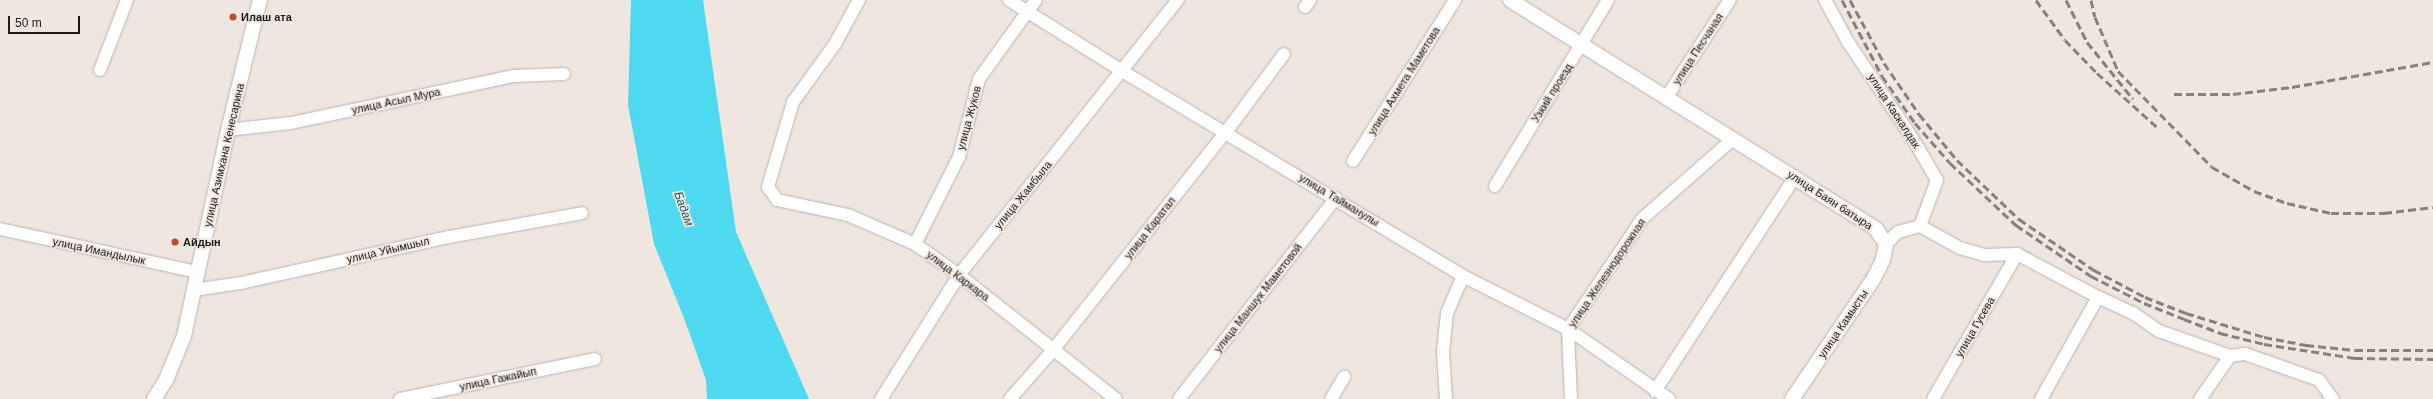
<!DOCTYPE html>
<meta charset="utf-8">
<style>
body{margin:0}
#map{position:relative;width:2433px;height:399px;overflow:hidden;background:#efe6df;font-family:Helvetica,sans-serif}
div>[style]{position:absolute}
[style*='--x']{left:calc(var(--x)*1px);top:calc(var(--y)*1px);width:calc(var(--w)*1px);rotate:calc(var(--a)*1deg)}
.water>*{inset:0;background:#4fd9f0}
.roads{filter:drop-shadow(0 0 1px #bbb2ac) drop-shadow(0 0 1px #bbb2ac)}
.minor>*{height:12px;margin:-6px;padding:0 6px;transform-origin:6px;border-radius:6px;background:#fff}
.tertiary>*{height:14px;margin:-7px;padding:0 7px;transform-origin:7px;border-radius:7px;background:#fff}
.rail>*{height:3px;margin-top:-1.5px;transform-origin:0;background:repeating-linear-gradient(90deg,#87817c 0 8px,transparent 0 12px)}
.dots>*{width:11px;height:11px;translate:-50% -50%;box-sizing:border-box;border:2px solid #efe6df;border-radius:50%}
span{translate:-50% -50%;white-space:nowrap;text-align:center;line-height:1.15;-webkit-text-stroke:3.5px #efe6df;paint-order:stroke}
.poi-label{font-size:11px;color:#1d1a18;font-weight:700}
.left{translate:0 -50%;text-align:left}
.street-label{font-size:11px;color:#1d1a18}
.water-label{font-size:12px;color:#1b555f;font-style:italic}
.scale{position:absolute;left:8px;top:16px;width:72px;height:18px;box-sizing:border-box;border:2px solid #1d1a18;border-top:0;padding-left:5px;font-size:12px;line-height:14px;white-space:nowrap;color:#1d1a18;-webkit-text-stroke:3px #efe6df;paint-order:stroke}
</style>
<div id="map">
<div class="water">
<div style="clip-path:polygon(631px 0,703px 0,736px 232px,809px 399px,707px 399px,706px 380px,684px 318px,654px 244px,628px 105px)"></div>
</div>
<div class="roads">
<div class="minor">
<div style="--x:859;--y:0;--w:50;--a:118.6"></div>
<div style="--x:835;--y:44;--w:72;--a:125.9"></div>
<div style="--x:793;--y:102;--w:89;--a:106.4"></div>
<div style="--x:768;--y:187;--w:16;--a:55"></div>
<div style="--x:777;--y:200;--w:73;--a:11.9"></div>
<div style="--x:848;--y:215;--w:73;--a:23.4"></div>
<div style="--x:915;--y:244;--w:54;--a:35.2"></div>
<div style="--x:959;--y:275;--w:200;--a:38.3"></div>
<div style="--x:1009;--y:0;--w:133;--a:32.1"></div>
<div style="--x:1122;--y:71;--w:398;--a:31"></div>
<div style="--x:1463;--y:276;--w:118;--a:26.8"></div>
<div style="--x:1568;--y:329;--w:123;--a:34.7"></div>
<div style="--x:1825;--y:0;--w:48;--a:61.3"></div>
<div style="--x:1848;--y:42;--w:117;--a:56.2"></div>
<div style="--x:1913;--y:139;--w:48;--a:59.7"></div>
<div style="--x:1937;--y:180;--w:49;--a:110.3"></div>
<div style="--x:1305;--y:7;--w:9;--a:-54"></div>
<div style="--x:100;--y:70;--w:75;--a:-68.9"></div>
<div style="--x:1666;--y:98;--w:117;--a:-56.9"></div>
<div style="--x:228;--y:130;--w:63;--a:-6.3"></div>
<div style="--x:291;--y:123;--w:228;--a:-11.9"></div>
<div style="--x:514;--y:76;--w:50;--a:-2.3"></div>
<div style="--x:1353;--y:161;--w:191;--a:-57.6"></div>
<div style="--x:1495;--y:186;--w:218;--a:-58.7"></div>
<div style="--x:0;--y:229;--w:203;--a:12.3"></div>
<div style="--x:915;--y:244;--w:97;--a:-63.2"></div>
<div style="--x:959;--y:157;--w:81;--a:-75.6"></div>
<div style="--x:979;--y:79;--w:97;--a:-54.2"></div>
<div style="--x:1886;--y:244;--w:17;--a:-45"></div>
<div style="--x:1898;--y:232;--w:23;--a:-15"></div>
<div style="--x:1920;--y:226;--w:46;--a:28.8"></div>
<div style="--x:1960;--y:248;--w:26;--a:16"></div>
<div style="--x:1985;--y:255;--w:32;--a:-2"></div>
<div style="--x:2017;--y:254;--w:92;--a:28"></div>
<div style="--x:2098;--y:297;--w:38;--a:25"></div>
<div style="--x:2133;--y:313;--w:32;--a:35"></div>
<div style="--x:2159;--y:331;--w:75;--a:19.4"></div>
<div style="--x:2230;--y:356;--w:15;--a:-8"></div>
<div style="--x:2245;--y:354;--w:78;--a:19.4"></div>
<div style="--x:2319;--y:380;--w:24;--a:54"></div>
<div style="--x:194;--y:290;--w:48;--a:-8.5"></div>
<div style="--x:241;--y:283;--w:213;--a:-12.5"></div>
<div style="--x:449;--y:237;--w:135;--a:-10.2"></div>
<div style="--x:1655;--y:391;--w:256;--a:-56.8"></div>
<div style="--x:400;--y:399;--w:199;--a:-11.6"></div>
<div style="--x:881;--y:399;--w:146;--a:-57.8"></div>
<div style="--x:959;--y:275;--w:352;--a:-51.5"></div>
<div style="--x:1010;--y:399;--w:65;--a:-48.7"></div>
<div style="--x:1053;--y:350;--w:278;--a:-51.6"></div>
<div style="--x:1226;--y:132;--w:97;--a:-53.4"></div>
<div style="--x:1179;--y:399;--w:255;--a:-52"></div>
<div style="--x:1331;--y:399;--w:26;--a:-59"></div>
<div style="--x:1446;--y:399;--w:48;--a:-93.6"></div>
<div style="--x:1443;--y:351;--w:38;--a:-84"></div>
<div style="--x:1447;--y:313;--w:40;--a:-66.6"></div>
<div style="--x:1571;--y:399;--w:70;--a:-92.5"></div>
<div style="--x:1568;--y:329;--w:134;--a:-56"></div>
<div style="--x:1643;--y:218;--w:120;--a:-41.3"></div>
<div style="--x:1933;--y:399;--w:168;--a:-59.9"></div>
<div style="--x:2041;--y:399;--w:117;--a:-60.8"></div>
<div style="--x:2200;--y:399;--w:52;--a:-55.1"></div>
</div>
<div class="tertiary">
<div style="--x:1510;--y:0;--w:432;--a:32"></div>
<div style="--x:1876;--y:229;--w:18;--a:56"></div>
<div style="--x:1886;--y:244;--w:16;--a:101"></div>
<div style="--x:1883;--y:260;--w:20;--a:117"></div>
<div style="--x:1874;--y:278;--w:146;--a:124.1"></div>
<div style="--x:154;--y:399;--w:22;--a:-58"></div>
<div style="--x:166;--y:380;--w:48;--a:-67.8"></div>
<div style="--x:184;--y:336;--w:211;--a:-77.9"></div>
<div style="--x:228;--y:130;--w:134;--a:-76.2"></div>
</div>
</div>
<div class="rail">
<div style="--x:1842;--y:0;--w:86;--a:62.2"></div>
<div style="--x:1882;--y:76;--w:57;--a:54.9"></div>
<div style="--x:1915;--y:123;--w:53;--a:48.8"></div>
<div style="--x:1950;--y:163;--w:91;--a:43.2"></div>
<div style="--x:2016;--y:225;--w:91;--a:34.2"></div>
<div style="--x:2091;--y:276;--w:59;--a:27"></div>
<div style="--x:2144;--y:303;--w:43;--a:21.8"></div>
<div style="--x:2184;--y:319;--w:39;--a:21"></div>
<div style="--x:2220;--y:333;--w:45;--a:14"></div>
<div style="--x:2264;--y:344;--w:92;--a:8.7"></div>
<div style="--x:2355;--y:358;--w:78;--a:0.7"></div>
<div style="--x:1850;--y:0;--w:72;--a:61.6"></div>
<div style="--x:1884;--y:63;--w:62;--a:55.5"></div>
<div style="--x:1919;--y:114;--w:60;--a:50.4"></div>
<div style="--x:1957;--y:160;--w:86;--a:43.6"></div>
<div style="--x:2019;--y:219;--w:91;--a:34.2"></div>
<div style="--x:2094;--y:270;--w:58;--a:27.9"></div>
<div style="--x:2145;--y:297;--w:44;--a:21.3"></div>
<div style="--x:2186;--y:313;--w:82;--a:17.1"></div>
<div style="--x:2264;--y:337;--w:43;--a:10.8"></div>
<div style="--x:2306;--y:345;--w:49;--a:5.8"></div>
<div style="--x:2355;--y:350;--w:78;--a:0"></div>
<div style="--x:2036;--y:0;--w:49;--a:54.1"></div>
<div style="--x:2065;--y:40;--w:46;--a:45.9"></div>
<div style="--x:2097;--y:73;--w:82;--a:42"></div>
<div style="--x:2066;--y:0;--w:47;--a:63.4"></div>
<div style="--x:2087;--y:42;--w:73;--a:51.1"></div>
<div style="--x:2091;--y:0;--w:17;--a:77"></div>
<div style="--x:2095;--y:17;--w:59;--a:66.9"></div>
<div style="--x:2118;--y:71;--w:134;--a:45.6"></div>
<div style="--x:2212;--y:167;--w:48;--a:29.7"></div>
<div style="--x:2254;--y:191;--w:35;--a:20"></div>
<div style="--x:2287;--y:203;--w:45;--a:12.8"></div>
<div style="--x:2331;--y:213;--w:53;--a:0"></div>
<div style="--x:2384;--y:213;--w:49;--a:-7"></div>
<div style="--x:2174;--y:94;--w:59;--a:0"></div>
<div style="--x:2233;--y:94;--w:59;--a:-6.8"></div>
<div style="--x:2292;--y:87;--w:143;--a:-10.1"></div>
</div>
<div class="dots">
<div style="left:233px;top:17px;background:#b74f2a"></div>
<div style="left:175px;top:242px;background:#b74f2a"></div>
</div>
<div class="poi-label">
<span class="left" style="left:241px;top:17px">Илаш ата</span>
<span class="left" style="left:183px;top:242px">Айдын</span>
</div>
<div class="street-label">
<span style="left:1698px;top:49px;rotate:-57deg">улица Песчаная</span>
<span style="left:1404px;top:81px;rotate:-58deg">улица Ахмета Маметова</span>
<span style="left:1552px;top:93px;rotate:-58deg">Узкий проезд</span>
<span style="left:396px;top:101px;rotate:-12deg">улица Асыл Мура</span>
<span style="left:1894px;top:111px;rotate:57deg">улица Каскалдак</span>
<span style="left:969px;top:118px;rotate:-75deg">улица Жуков</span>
<span style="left:224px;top:155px;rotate:-77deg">улица Азимхана Кенесарина</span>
<span style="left:1023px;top:195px;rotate:-51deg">улица Жамбыла</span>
<span style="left:1339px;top:200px;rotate:31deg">улица Тайманулы</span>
<span style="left:1830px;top:200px;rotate:33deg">улица Баян батыра</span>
<span style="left:1150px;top:228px;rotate:-52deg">улица Каратал</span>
<span style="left:388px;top:250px;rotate:-13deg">улица Уйымшыл</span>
<span style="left:99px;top:251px;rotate:12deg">улица Имандылык</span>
<span style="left:1607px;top:273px;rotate:-56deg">улица Железнодорожная</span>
<span style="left:958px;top:276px;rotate:37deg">улица Каркара</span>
<span style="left:1258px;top:298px;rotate:-52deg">улица Маншук Маметовой</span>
<span style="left:1843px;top:324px;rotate:-56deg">улица Камысты</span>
<span style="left:1975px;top:327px;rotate:-60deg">улица Гусева</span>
<span style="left:498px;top:379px;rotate:-12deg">улица Гажайып</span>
</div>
<div class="water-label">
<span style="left:683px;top:209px;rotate:70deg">Бадам</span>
</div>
<div class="scale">50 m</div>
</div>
